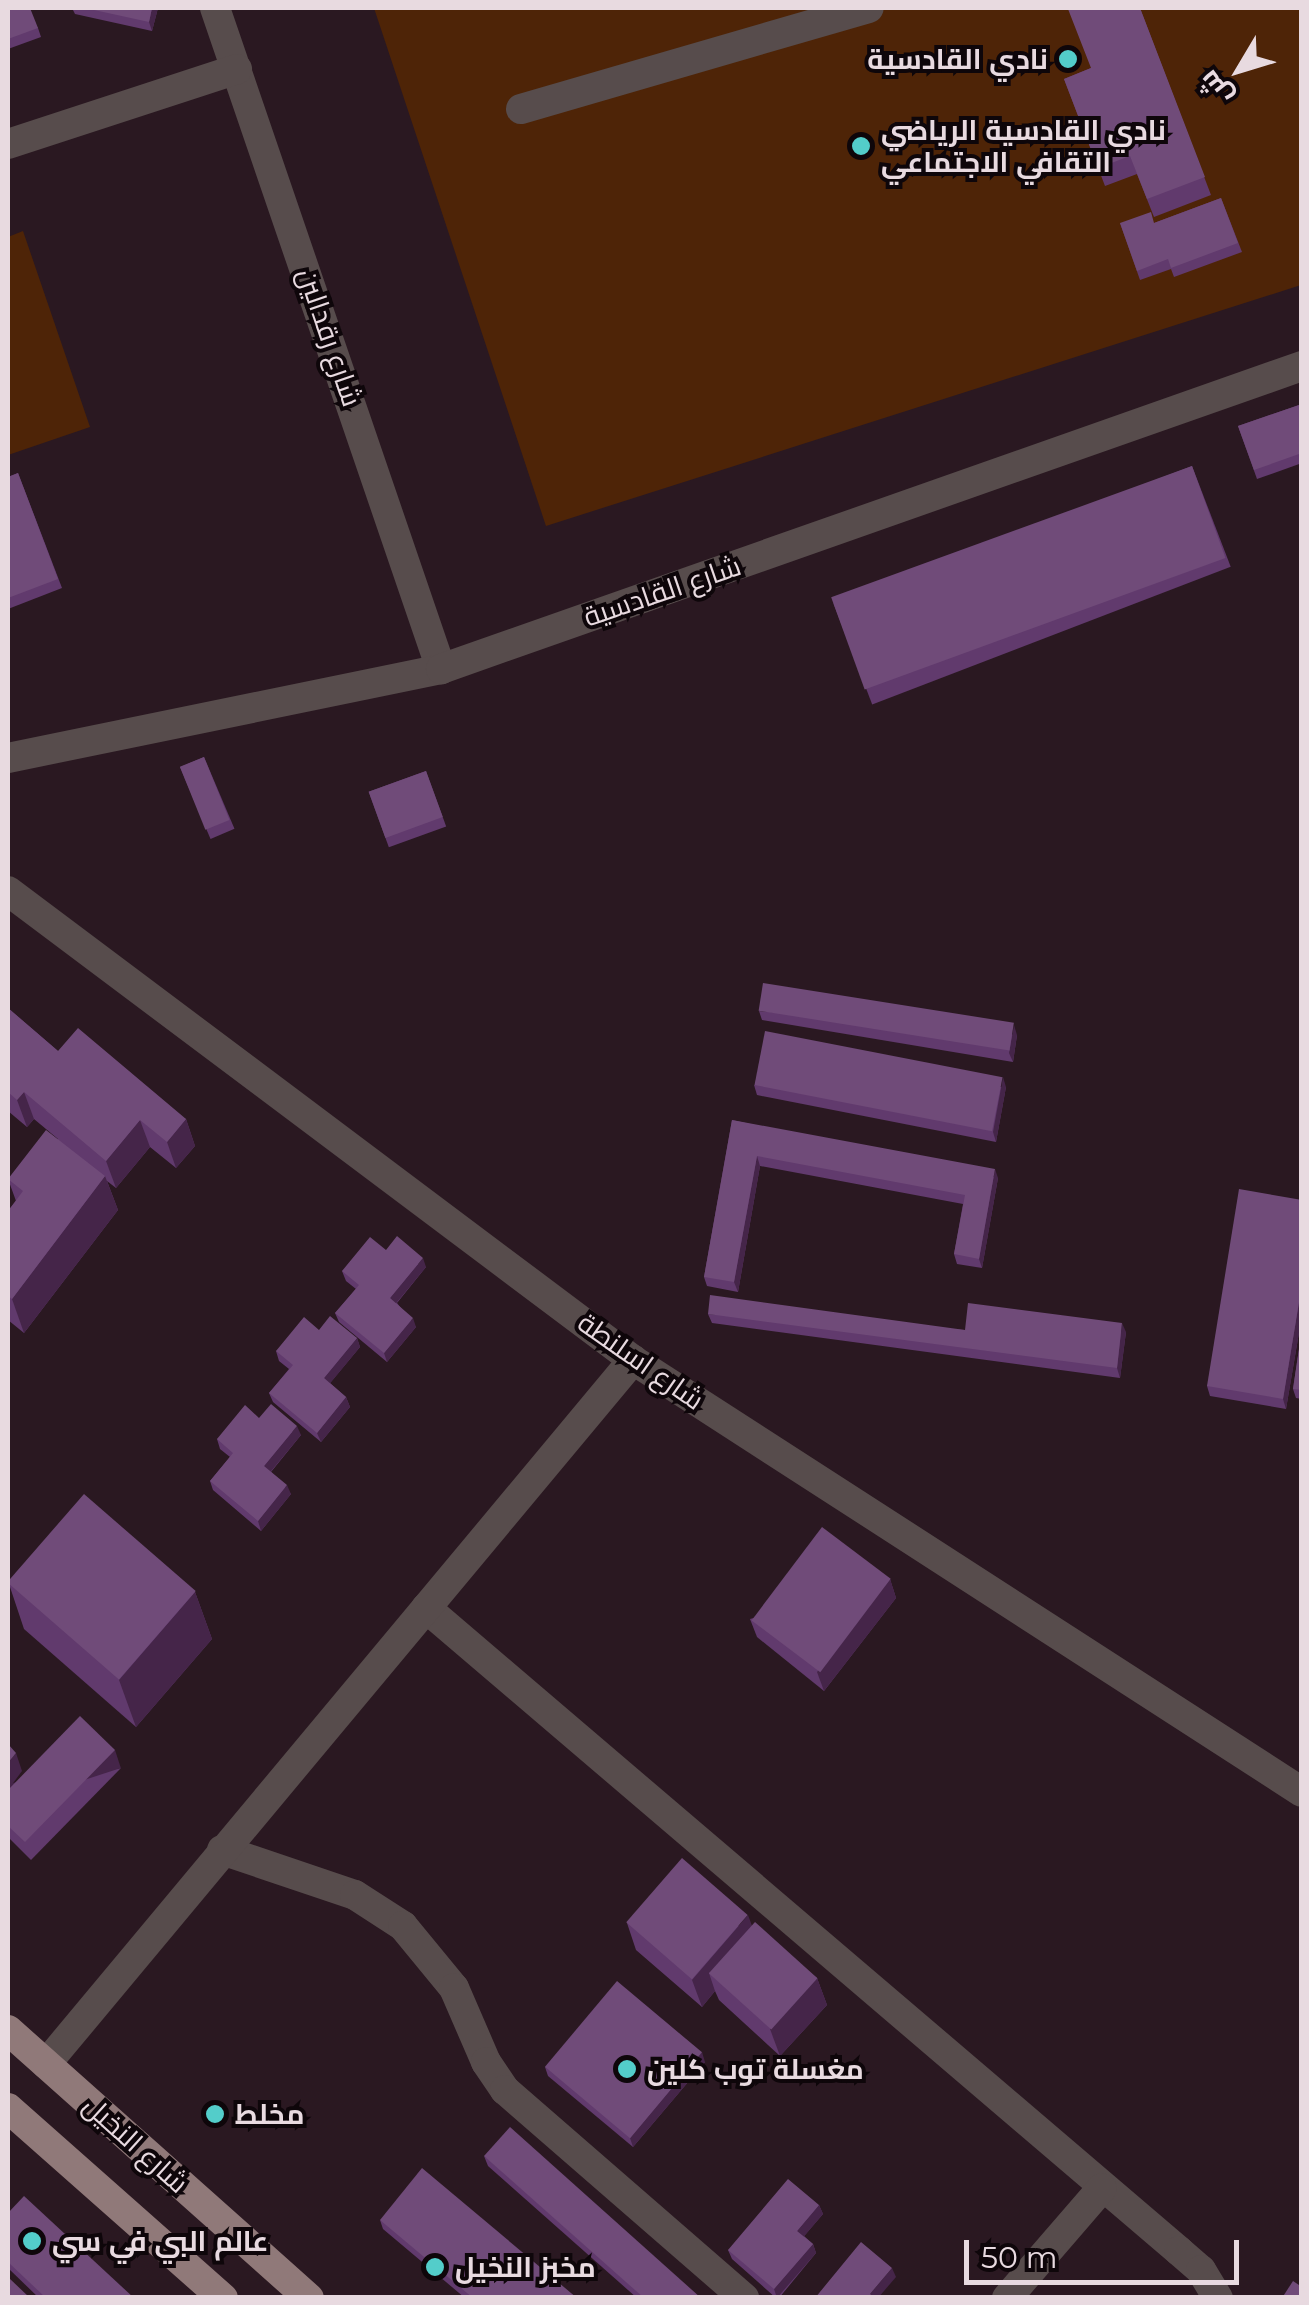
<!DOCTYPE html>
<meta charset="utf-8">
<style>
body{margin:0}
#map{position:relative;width:1309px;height:2305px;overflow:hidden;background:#2a1821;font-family:Montserrat,Cairo,sans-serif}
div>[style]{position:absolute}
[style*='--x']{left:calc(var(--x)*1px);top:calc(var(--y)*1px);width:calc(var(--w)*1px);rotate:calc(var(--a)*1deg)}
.green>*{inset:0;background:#4e2407}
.minor>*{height:30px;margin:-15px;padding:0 15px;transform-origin:15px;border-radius:15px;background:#574c4c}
.major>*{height:30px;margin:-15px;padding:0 15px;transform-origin:15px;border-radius:15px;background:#907979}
.wall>*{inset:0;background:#613a6d;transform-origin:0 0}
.shaded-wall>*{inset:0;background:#452549;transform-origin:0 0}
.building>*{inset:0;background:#704b79;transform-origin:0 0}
.dots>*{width:28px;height:28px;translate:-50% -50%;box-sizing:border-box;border:5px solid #0e060a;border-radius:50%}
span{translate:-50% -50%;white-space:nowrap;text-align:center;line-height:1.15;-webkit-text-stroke:8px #0e060a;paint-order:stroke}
.poi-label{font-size:28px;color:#e8dae0;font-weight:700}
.right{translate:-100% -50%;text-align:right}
.left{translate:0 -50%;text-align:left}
.street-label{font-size:28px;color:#e8dae0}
.frame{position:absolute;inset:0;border:10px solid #e8dae0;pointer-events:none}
.north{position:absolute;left:1189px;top:20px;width:100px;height:100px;-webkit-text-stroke:8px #0e060a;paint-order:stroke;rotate:232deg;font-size:28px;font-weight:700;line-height:40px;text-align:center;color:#e8dae0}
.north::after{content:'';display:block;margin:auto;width:35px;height:45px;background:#e8dae0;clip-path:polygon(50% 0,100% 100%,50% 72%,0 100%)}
.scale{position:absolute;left:964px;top:2240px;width:275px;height:45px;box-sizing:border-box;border:5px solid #e8dae0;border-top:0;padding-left:12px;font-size:30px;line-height:35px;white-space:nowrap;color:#e8dae0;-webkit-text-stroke:8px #0e060a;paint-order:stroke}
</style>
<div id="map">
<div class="green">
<div style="clip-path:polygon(374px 8px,1301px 8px,1301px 285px,546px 526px)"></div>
<div style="clip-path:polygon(23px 231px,90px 427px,8px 455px,8px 237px)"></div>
</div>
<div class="minor">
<div style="--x:215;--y:8;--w:699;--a:71.12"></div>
<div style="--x:521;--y:109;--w:362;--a:-16.2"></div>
<div style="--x:8;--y:144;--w:241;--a:-18.1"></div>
<div style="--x:8;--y:758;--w:442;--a:-11.6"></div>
<div style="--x:441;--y:669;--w:913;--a:-19.39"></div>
<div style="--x:8;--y:891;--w:781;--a:36.88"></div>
<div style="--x:633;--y:1360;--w:796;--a:32.85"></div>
<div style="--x:426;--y:1608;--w:990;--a:40.49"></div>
<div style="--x:1179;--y:2251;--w:29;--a:41"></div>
<div style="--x:1201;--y:2270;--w:33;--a:59"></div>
<div style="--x:222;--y:1850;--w:140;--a:18.7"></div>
<div style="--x:355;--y:1895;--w:57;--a:32.9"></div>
<div style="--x:403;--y:1926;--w:80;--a:50.6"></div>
<div style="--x:454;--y:1988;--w:81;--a:66.6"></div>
<div style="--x:486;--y:2062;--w:34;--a:56"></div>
<div style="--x:505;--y:2090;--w:317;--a:41"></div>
<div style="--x:46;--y:2064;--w:917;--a:-50.18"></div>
<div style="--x:1007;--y:2298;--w:145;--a:-49.2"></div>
</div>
<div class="major">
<div style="--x:8;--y:2030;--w:403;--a:41.7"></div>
<div style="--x:8;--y:2108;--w:287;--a:41.5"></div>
</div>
<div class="wall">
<div style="clip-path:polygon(8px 8px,38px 28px,41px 37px,8px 49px)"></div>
<div style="clip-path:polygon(72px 8px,158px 8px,152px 31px,75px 14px)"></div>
<div style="clip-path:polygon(1140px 8px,1211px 195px,1154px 217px,1137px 174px,1105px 186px,1064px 79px,1091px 68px)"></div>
<div style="clip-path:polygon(1221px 198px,1242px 252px,1174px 277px,1171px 269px,1140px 280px,1120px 223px,1154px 223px)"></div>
<div style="clip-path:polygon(1302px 404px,1302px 463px,1257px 479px,1238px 426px)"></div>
<div style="left:1192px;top:466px;width:108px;height:384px;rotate:69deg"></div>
<div style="clip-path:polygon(18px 473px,62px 588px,8px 609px,8px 477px)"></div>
<div style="left:204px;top:757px;width:78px;height:26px;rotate:67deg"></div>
<div style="left:426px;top:771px;width:59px;height:61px;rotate:70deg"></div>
<div style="clip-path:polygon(8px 1008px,58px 1051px,186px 1119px,195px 1146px,176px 1168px,150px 1147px,116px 1188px,107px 1181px,118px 1210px,24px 1333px,8px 1320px,8px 1211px,16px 1201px,8px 1179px,58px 1139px,34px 1119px,27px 1127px,8px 1111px)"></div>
<div style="clip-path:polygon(759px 1011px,1017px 1035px,1013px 1062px,762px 1020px)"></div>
<div style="clip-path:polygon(754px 1085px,1006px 1087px,996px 1142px,757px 1095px)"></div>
<div style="clip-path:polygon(732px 1120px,998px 1178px,982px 1268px,957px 1264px,954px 1254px,963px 1204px,760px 1166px,738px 1292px,707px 1286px,704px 1277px)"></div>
<div style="clip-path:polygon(1302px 1200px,1302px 1315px,1286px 1409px,1210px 1396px,1207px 1386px)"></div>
<div style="clip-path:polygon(386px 1250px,426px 1267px,397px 1303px,416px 1327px,387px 1362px,339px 1322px,335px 1313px,356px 1289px,346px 1281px,342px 1271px)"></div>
<div style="clip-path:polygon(708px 1314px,965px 1330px,1126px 1332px,1120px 1378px,712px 1323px)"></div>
<div style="clip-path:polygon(1302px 1329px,1302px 1399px,1296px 1398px,1293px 1389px)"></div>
<div style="clip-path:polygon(319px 1330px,357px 1338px,360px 1347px,330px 1383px,346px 1397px,350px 1407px,321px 1442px,273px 1402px,269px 1393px,289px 1369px,279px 1361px,276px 1351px)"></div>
<div style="clip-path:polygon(259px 1418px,301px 1435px,271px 1472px,291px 1494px,261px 1531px,213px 1490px,210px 1481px,230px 1457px,220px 1449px,217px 1439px)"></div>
<div style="clip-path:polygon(890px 1579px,896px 1598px,824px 1691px,757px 1637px,750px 1619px)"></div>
<div style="clip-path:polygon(8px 1581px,195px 1592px,212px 1639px,136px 1727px,24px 1629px)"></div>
<div style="clip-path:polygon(121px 1768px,31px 1860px,8px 1837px,8px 1790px)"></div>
<div style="clip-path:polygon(627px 1923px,752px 1926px,817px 1978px,827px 2005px,780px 2056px,719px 2000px,715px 1991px,702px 2007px,636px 1950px)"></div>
<div style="clip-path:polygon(705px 2062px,633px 2147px,548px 2076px,545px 2067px)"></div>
<div style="clip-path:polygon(484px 2156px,701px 2298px,637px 2298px,488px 2166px)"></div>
<div style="clip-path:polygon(819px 2205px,823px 2214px,804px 2236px,813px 2244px,816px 2253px,779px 2298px,776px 2298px,732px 2259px,728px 2250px)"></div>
<div style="clip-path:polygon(8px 2213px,134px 2298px,39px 2298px,8px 2268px)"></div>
<div style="clip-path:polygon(380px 2220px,577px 2298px,465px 2298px,383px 2229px)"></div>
</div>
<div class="shaded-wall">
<div style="clip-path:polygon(152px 8px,158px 8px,152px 31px,149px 22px)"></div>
<div style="clip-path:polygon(1014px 1025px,1017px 1035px,1013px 1062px,1009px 1053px)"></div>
<div style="clip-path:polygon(1003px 1077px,1006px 1087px,996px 1142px,993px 1132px)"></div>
<div style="clip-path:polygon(24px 1092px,34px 1119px,27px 1127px,17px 1100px)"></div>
<div style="clip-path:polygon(186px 1119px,195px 1146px,176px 1168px,167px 1142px)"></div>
<div style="clip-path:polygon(140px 1120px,150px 1147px,116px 1188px,106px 1161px)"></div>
<div style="clip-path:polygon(757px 1156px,760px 1166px,738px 1292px,734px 1282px)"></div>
<div style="clip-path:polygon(995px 1169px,998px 1178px,982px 1268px,979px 1259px)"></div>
<div style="clip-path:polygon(105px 1176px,118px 1210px,24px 1333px,12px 1299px)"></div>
<div style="clip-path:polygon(423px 1258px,426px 1267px,393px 1307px,390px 1298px)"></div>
<div style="clip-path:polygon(1302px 1284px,1302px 1315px,1286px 1409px,1283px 1399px)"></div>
<div style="clip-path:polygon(413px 1318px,416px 1327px,387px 1362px,384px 1353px)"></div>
<div style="clip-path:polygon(1122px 1323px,1126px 1332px,1120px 1378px,1117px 1368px)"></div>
<div style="clip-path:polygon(357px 1338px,360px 1347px,327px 1387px,324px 1378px)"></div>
<div style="clip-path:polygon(346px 1397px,350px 1407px,321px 1442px,317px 1433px)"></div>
<div style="clip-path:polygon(297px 1426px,301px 1435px,267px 1476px,264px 1466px)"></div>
<div style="clip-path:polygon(287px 1485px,291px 1494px,261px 1531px,258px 1521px)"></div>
<div style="clip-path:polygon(890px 1579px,896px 1598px,824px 1691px,817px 1672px)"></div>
<div style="clip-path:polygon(195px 1592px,212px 1639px,136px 1727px,119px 1680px)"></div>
<div style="left:115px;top:1750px;width:19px;height:129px;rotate:72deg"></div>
<div style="clip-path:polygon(16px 1753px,22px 1771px,8px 1790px,8px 1763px)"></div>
<div style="clip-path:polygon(748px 1915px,758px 1942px,709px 1973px,715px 1991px,702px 2007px,692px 1980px)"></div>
<div style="clip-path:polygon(817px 1978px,827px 2005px,780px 2056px,770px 2029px)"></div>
<div style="clip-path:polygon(702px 2052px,705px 2062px,633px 2147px,630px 2138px)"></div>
<div style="clip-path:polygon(819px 2205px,823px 2214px,801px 2240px,797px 2231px)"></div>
<div style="clip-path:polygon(813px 2244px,816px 2253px,777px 2298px,774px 2289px)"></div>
<div style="clip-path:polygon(892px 2268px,896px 2277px,878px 2298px,872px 2298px,870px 2294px)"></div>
</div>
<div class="building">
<div style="clip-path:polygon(8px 8px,30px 8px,38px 28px,8px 39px)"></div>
<div style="clip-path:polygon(85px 8px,152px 8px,149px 22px)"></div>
<div style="clip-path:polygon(1072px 8px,1140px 8px,1205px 177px,1147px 199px,1130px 156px,1098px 168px,1064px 79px,1091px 68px,1068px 9px)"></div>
<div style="clip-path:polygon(1221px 198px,1238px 243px,1171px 268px,1168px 259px,1137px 271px,1120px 223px,1151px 212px,1154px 223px)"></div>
<div style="clip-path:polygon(1302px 404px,1302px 453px,1254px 470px,1238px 426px)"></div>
<div style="left:1192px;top:466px;width:98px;height:384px;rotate:70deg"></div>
<div style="clip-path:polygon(18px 473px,58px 579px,8px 598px,8px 477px)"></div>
<div style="left:204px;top:757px;width:68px;height:26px;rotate:68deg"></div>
<div style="left:426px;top:771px;width:49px;height:61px;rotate:70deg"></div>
<div style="left:763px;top:983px;width:254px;height:28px;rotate:9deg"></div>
<div style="clip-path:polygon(8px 1008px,58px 1051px,78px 1028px,186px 1119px,167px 1142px,140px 1120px,106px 1161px,24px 1092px,17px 1100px,8px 1092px)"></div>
<div style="left:765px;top:1031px;width:242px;height:55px;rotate:11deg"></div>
<div style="clip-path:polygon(732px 1120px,995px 1169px,979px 1259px,954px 1254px,965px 1195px,757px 1156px,734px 1282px,704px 1277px)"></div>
<div style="clip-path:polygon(46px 1130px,105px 1176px,12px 1299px,8px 1296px,8px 1211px,23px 1191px,8px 1179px)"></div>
<div style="clip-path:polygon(1239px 1189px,1302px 1200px,1302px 1284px,1283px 1399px,1207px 1386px)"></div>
<div style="clip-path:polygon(397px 1236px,423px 1258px,390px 1298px,413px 1318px,384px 1353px,335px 1313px,359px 1285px,342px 1271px,370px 1237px,386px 1250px)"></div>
<div style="clip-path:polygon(710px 1295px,965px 1330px,968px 1303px,1122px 1323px,1117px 1368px,708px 1314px)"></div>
<div style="clip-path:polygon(330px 1316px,357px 1338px,324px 1378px,346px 1397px,317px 1433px,269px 1393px,293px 1365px,276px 1351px,304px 1317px,319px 1330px)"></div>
<div style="clip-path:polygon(1302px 1329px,1302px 1390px,1293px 1389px)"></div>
<div style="clip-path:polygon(271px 1404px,297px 1426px,264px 1466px,287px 1485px,258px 1521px,210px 1481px,233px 1453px,217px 1439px,245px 1405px,259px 1418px)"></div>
<div style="left:84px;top:1494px;width:148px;height:117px;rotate:41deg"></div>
<div style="left:822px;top:1527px;width:86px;height:117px;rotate:37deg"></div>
<div style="clip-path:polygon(80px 1716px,115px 1750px,25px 1842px,8px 1826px,8px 1790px)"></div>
<div style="clip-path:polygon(8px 1744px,16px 1753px,8px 1763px)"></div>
<div style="left:682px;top:1858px;width:87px;height:85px;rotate:41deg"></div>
<div style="left:755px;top:1922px;width:84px;height:69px;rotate:42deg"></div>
<div style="left:617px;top:1981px;width:111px;height:112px;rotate:40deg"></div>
<div style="clip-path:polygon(510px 2127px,701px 2298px,644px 2298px,484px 2156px)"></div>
<div style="clip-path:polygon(422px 2168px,577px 2298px,473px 2298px,380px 2220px)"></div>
<div style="clip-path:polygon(788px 2179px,819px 2205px,797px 2231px,813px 2244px,774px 2289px,728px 2250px)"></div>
<div style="clip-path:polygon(24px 2196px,134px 2298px,46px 2298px,8px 2262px,8px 2213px)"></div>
<div style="clip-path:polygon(861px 2242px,892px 2268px,870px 2294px,875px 2298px,815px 2298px)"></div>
<div style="clip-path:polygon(8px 2277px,30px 2298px,8px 2298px)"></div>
<div style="clip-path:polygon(1293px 2281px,1302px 2287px,1302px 2298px,1282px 2298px)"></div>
</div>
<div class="dots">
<div style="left:1068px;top:59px;background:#53cdca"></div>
<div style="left:861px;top:146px;background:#53cdca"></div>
<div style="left:627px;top:2069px;background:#53cdca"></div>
<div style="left:215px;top:2114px;background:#53cdca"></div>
<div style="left:32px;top:2241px;background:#53cdca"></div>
<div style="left:435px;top:2267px;background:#53cdca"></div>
</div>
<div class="poi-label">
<span class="right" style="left:1048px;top:59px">نادي القادسية</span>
<span class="left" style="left:881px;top:146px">نادي القادسية الرياضي<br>التقافي الاجتماعي</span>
<span class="left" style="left:647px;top:2069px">مغسلة توب كلين</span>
<span class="left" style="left:235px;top:2114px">مخلط</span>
<span class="left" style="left:52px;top:2241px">عالم البي في سي</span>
<span class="left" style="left:455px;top:2267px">مخبز النخيل</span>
</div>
<div class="street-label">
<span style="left:330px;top:337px;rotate:71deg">شارع رقدالين</span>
<span style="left:662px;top:591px;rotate:-19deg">شارع القادسية</span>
<span style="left:641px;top:1361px;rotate:35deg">شارع اسلنطة</span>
<span style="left:136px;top:2144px;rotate:42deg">شارع النخيل</span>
</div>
<div class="frame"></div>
<div class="north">ش</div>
<div class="scale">50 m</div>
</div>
